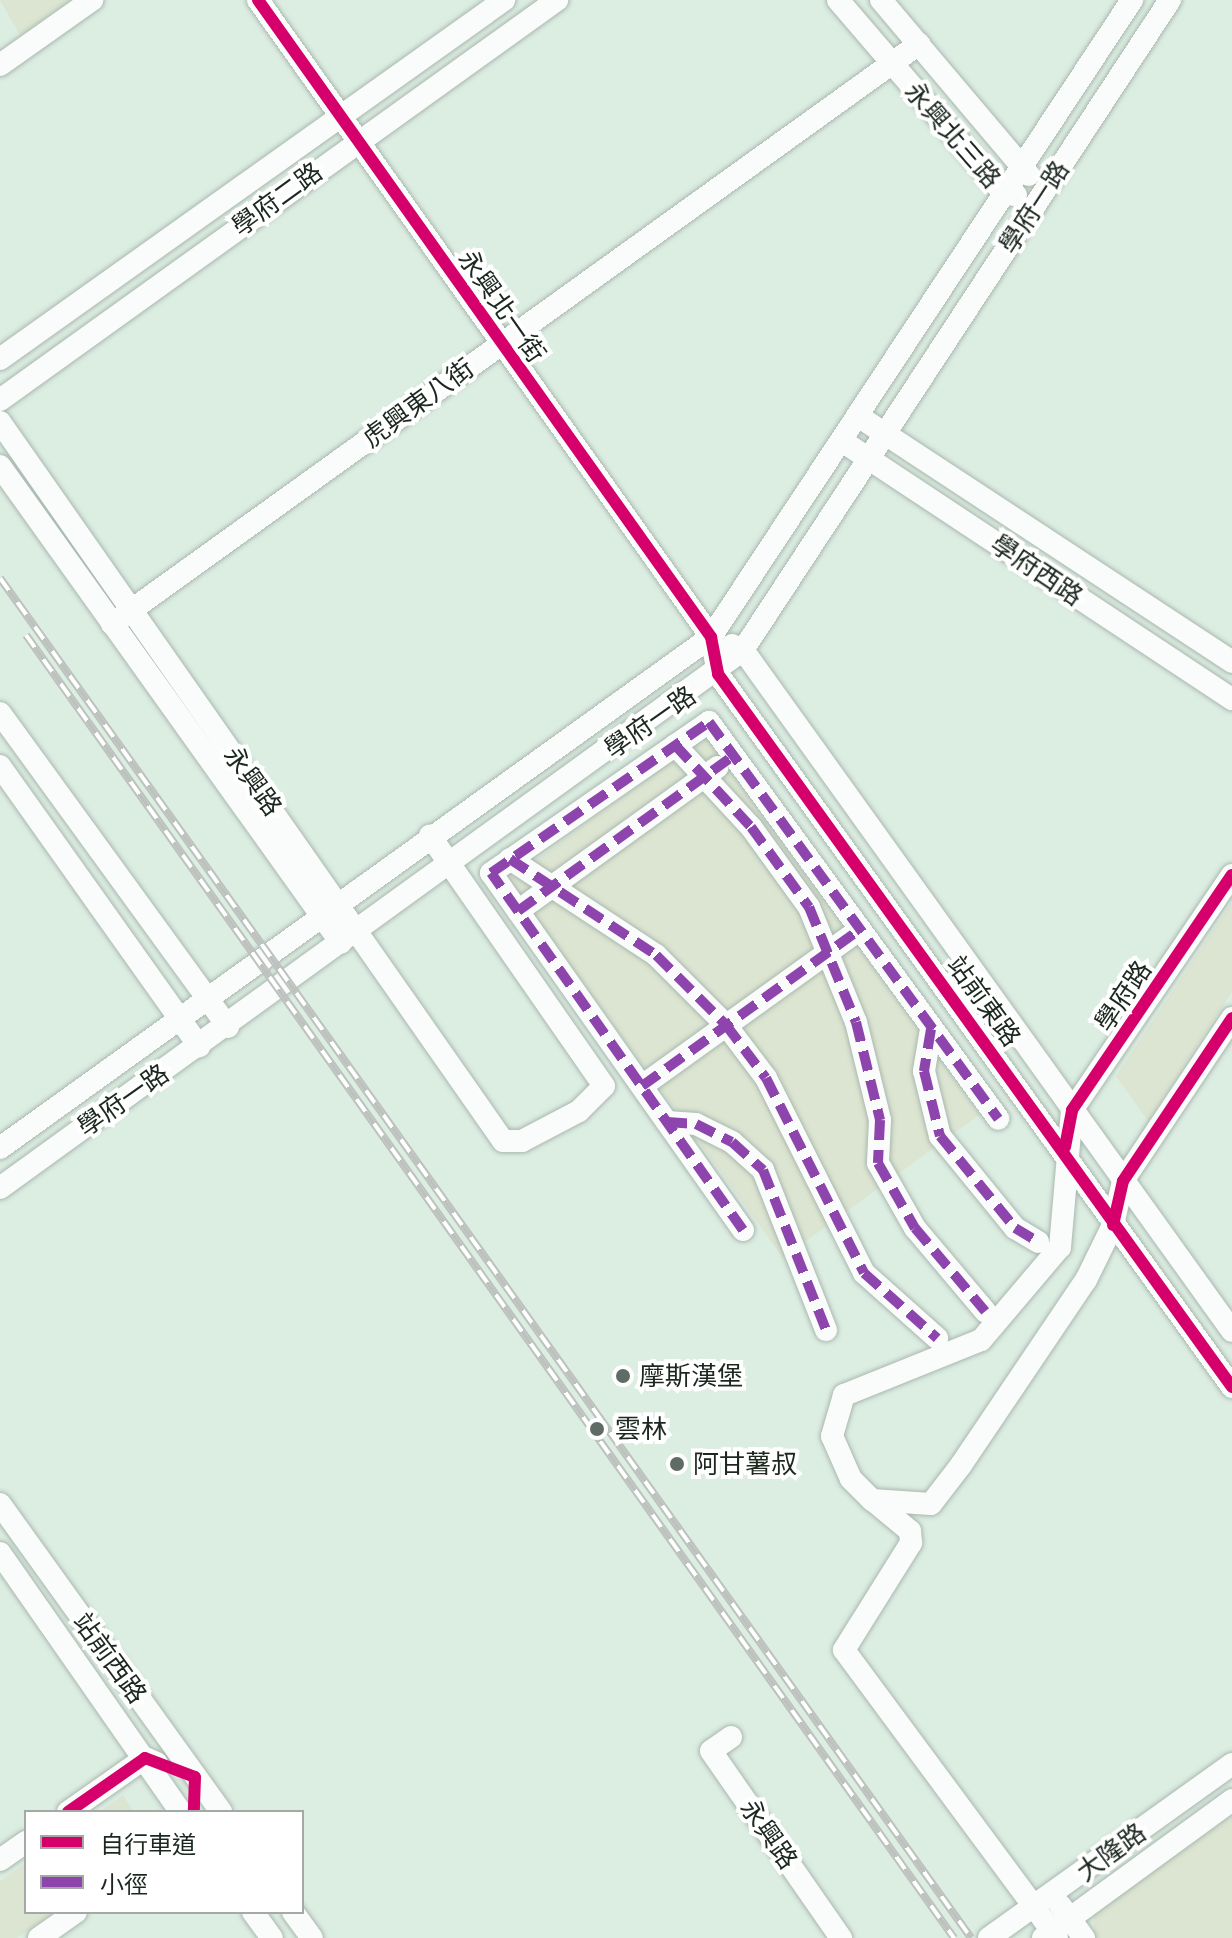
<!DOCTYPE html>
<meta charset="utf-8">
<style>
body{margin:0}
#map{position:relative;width:1232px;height:1938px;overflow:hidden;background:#dcede2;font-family:Ubuntu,"Noto Sans TC",sans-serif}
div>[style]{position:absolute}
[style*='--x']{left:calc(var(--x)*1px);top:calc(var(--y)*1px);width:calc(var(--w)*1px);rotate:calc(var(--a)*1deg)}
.green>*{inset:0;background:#dce5d1;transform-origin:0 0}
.roads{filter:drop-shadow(0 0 2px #aab8af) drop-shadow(0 0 2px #aab8af)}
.minor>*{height:22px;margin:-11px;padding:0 11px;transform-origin:11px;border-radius:11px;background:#fafcfb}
.rail>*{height:8px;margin-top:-4px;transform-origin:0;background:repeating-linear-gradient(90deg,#fff 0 15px,#bdc2bf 0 30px);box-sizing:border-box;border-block:2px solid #bdc2bf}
.quiet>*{height:10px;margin-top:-5px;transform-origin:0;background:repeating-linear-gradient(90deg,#8e44ad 0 20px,transparent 0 30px)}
.cycleway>*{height:12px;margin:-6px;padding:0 6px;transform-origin:6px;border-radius:6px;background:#d6006c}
.dots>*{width:22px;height:22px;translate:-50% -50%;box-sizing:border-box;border:4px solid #fff;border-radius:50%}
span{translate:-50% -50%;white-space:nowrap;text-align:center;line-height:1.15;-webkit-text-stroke:8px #fff;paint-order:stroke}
.street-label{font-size:26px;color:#1b271f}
.poi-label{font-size:26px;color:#1b271f}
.left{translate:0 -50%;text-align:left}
.legend{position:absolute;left:24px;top:1810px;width:280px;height:104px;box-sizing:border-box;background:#fff;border:2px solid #a4a9a5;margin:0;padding:10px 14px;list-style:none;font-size:24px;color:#1b271f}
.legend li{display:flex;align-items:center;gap:16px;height:40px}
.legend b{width:40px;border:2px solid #a4a9a5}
</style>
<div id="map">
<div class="green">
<div style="clip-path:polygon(0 0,71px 0,20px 35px)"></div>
<div style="left:705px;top:737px;width:467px;height:243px;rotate:54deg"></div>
<div style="clip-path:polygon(1232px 902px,1232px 992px,1148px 1121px,1116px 1076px)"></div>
<div style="clip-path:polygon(123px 1795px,134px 1812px,99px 1812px)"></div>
<div style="clip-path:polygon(1232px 1816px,1232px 1938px,1094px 1938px,1094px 1912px)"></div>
<div style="clip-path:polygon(26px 1863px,26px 1912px,54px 1912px,17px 1938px,0 1938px,0 1881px)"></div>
</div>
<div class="roads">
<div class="minor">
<div style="--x:258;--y:0;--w:782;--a:54.58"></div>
<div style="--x:711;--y:637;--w:38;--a:79"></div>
<div style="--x:718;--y:674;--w:879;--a:54.21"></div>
<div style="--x:838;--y:0;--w:255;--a:49.4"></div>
<div style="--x:1004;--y:194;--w:12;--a:5"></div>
<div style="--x:881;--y:0;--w:229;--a:49.8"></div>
<div style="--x:0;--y:65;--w:113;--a:-35.2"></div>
<div style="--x:0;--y:359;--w:619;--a:-35.46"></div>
<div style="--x:0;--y:400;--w:686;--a:-35.68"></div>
<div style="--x:858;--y:416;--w:448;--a:33.3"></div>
<div style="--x:0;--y:422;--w:877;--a:55.02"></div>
<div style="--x:503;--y:1141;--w:19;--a:0"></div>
<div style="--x:522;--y:1141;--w:64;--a:-27.8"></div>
<div style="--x:579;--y:1111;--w:35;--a:-45"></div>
<div style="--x:604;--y:1086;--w:305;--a:-124.8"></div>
<div style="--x:842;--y:441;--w:468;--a:33.5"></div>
<div style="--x:0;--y:466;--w:586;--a:54.44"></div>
<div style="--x:112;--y:624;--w:994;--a:-35.71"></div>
<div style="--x:732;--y:645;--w:12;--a:24"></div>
<div style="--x:743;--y:650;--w:838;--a:54.32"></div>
<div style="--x:0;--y:713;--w:388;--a:54"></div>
<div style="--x:675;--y:745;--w:112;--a:47.2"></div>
<div style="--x:751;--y:827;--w:99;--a:54.1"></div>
<div style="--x:809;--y:907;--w:124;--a:67.8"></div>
<div style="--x:856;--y:1022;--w:101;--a:76.2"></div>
<div style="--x:880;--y:1120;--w:43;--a:92.7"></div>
<div style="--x:878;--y:1163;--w:75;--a:60.4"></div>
<div style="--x:915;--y:1228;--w:109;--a:49.9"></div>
<div style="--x:0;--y:766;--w:344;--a:54.6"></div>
<div style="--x:510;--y:859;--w:175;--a:33.3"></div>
<div style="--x:656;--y:955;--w:99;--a:45"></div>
<div style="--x:726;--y:1025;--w:66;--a:53"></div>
<div style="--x:766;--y:1078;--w:218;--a:63.3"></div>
<div style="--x:864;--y:1273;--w:98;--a:41.7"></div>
<div style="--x:1232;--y:875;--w:284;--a:124.2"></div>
<div style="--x:1072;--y:1110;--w:138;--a:95"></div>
<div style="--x:1060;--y:1247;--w:122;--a:130.3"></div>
<div style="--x:981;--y:1340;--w:148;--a:158.1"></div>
<div style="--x:844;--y:1395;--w:43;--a:106.3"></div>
<div style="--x:832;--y:1436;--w:47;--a:66.2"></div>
<div style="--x:851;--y:1479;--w:30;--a:45"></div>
<div style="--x:872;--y:1500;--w:59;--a:3.9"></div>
<div style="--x:931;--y:1504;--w:49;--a:-52.4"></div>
<div style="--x:961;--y:1465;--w:223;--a:-56"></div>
<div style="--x:1086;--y:1280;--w:61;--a:-63.9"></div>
<div style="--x:1113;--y:1225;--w:45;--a:-77.2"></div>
<div style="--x:1123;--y:1181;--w:196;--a:-56.2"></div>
<div style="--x:518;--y:911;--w:246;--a:-35.8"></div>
<div style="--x:931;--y:1029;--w:43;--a:99.5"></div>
<div style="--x:924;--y:1071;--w:67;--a:76.2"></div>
<div style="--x:940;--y:1136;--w:119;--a:50.8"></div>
<div style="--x:1015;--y:1228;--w:27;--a:31"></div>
<div style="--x:642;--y:1086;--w:266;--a:-35.7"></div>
<div style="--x:667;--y:1122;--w:29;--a:4"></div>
<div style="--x:696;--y:1124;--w:40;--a:26.6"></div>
<div style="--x:732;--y:1142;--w:42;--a:42.1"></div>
<div style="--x:763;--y:1170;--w:172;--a:68.5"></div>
<div style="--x:0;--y:1148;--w:876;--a:-35.71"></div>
<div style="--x:711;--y:637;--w:764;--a:-56.54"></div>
<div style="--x:0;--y:1188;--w:917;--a:-35.91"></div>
<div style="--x:743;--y:650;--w:778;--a:-56.7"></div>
<div style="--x:743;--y:1230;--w:437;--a:-125.2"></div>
<div style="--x:491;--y:873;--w:265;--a:-34.7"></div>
<div style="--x:709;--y:722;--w:491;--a:53.9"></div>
<div style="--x:875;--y:1502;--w:45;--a:39.6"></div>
<div style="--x:910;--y:1531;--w:12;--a:85"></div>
<div style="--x:911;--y:1543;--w:126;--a:122.1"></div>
<div style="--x:844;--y:1650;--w:358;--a:53.5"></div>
<div style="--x:0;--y:1504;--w:379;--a:54.3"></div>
<div style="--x:0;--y:1553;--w:316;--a:55.1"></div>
<div style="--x:731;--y:1737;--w:24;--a:145"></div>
<div style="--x:711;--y:1751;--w:228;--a:55.2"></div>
<div style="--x:68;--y:1812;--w:94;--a:-35"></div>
<div style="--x:145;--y:1758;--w:13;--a:23"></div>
<div style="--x:0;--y:1860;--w:32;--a:-35"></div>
<div style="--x:1060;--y:1905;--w:41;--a:54"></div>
<div style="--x:253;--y:1912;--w:32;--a:54"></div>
<div style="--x:293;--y:1912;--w:32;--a:54"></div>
<div style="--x:39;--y:1938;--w:45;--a:-35.1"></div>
<div style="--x:989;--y:1938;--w:299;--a:-35.6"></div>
<div style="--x:1043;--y:1938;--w:234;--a:-36.1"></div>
</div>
</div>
<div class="rail">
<div style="--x:0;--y:578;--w:1671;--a:54.47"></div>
<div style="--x:26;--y:635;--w:1600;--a:54.54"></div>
</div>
<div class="quiet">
<div style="--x:675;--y:745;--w:112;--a:47.2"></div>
<div style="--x:751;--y:827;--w:99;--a:54.1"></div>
<div style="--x:809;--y:907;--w:124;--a:67.8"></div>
<div style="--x:856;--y:1022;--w:101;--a:76.2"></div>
<div style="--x:880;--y:1120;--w:43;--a:92.7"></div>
<div style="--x:878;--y:1163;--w:75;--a:60.4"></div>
<div style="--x:915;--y:1228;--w:109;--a:49.9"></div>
<div style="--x:510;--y:859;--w:175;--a:33.3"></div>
<div style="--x:656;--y:955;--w:99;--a:45"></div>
<div style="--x:726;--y:1025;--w:66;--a:53"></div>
<div style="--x:766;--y:1078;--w:218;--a:63.3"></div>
<div style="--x:864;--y:1273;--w:98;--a:41.7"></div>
<div style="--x:518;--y:911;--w:265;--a:-35.8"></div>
<div style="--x:931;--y:1029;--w:43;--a:99.5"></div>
<div style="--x:924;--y:1071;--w:67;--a:76.2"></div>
<div style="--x:940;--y:1136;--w:119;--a:50.8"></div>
<div style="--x:1015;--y:1228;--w:27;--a:31"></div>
<div style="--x:642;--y:1086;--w:266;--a:-35.7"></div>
<div style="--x:667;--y:1122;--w:29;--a:4"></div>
<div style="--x:696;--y:1124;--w:40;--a:26.6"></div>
<div style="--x:732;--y:1142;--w:42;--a:42.1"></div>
<div style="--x:763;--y:1170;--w:172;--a:68.5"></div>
<div style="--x:743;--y:1230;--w:437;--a:-125.2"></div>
<div style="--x:491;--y:873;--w:265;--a:-34.7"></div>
<div style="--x:709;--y:722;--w:491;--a:53.9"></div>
</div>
<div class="cycleway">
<div style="--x:258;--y:0;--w:782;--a:54.58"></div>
<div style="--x:711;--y:637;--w:38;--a:79"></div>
<div style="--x:718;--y:674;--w:879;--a:54.21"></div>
<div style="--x:1065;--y:1147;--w:38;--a:-79"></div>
<div style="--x:1072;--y:1110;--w:284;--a:-55.8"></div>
<div style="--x:1113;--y:1225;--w:45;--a:-77.2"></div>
<div style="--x:1123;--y:1181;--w:196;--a:-56.2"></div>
<div style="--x:68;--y:1812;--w:94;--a:-35"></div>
<div style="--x:145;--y:1758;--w:53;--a:20.8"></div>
<div style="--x:195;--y:1777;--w:35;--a:92"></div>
</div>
<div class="dots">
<div style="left:623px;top:1376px;background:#5f6c63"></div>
<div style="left:597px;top:1429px;background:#5f6c63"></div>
<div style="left:677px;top:1464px;background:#5f6c63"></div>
</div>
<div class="street-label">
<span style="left:953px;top:135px;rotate:49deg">永興北三路</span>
<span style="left:277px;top:199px;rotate:-36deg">學府二路</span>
<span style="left:1034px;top:207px;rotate:-57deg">學府一路</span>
<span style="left:502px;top:306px;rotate:55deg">永興北一街</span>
<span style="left:418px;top:403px;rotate:-36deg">虎興東八街</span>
<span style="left:1037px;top:570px;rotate:34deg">學府西路</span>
<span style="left:650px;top:722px;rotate:-35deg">學府一路</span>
<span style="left:253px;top:781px;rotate:54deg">永興路</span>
<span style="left:1123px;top:996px;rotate:-56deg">學府路</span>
<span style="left:984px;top:1001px;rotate:54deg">站前東路</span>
<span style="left:123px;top:1100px;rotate:-35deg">學府一路</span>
<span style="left:110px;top:1658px;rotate:54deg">站前西路</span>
<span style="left:769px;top:1834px;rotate:55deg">永興路</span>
<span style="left:1111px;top:1852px;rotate:-36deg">大隆路</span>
</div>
<div class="poi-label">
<span class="left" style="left:639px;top:1376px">摩斯漢堡</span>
<span class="left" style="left:615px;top:1429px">雲林</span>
<span class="left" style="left:693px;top:1464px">阿甘薯叔</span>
</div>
<ul class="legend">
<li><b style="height:10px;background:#d6006c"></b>自行車道</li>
<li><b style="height:10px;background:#8e44ad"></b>小徑</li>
</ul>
</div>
